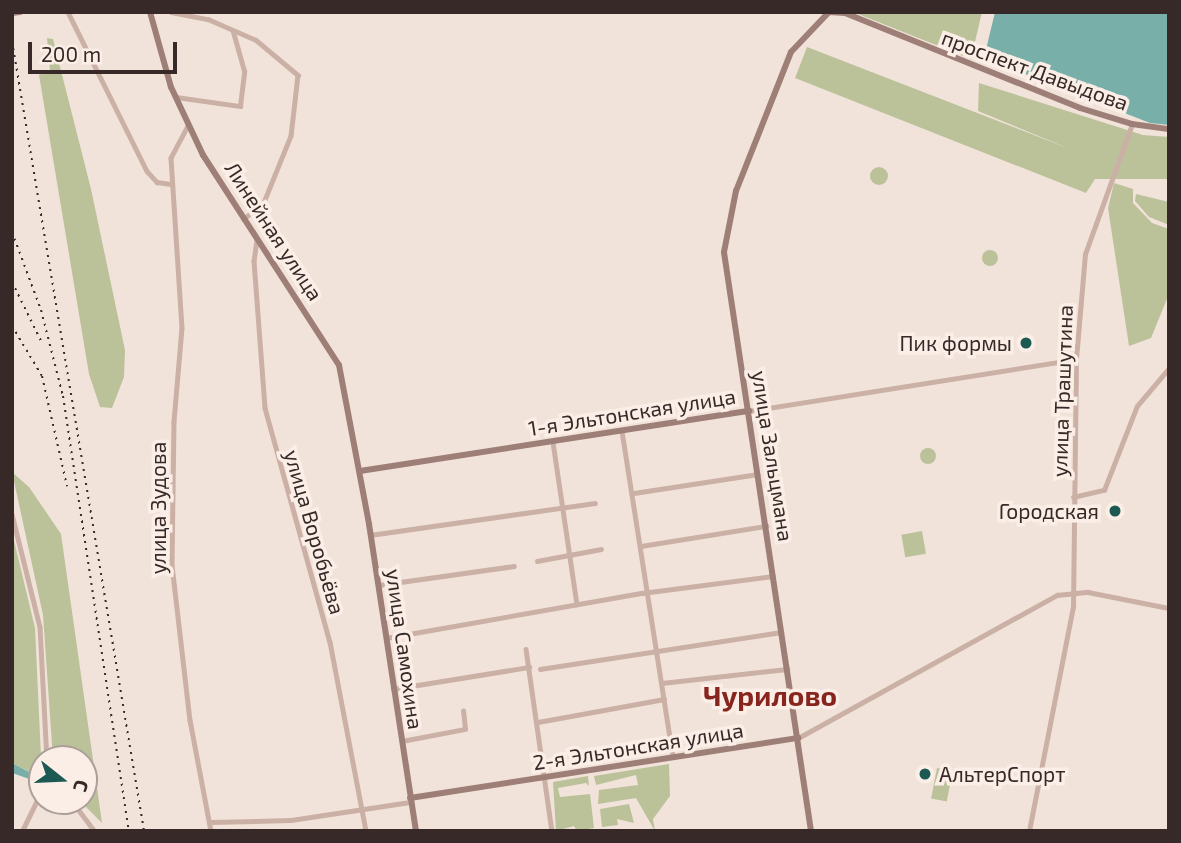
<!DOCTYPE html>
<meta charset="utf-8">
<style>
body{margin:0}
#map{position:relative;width:1181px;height:843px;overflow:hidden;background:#f2e3da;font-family:"Exo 2",sans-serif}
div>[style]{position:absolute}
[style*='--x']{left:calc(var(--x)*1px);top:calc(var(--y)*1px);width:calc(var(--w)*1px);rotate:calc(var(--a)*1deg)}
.green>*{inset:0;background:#bbc29a;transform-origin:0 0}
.round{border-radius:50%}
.water>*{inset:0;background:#78b0a9}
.street>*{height:4.5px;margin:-2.25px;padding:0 2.25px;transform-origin:2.25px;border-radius:2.25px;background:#cbb0a6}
.secondary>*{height:6px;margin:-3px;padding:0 3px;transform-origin:3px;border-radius:3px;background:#9e7f77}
.rail>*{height:2px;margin-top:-1px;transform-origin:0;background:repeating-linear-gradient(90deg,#362927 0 2px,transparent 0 7px)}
.dots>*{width:19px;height:19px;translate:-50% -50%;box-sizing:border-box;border:4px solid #faeee6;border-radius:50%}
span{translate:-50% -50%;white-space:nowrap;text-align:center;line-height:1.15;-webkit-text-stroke:7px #faeee6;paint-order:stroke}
.street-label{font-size:21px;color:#362927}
.poi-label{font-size:21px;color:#362927}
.right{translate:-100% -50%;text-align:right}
.left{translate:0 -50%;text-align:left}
.district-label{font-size:28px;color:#87251e;font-weight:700}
.frame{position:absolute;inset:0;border:14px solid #362927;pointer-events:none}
.north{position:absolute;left:28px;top:745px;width:70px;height:70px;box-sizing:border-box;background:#faeee6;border:2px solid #ac9f9a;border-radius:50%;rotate:108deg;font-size:19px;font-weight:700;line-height:28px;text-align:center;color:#362927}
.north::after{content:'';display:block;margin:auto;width:24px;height:32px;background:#1b5952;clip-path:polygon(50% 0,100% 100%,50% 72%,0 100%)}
.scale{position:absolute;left:28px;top:42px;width:149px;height:32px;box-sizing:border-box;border:4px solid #362927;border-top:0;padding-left:9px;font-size:21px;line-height:24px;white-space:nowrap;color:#362927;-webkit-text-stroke:5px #faeee6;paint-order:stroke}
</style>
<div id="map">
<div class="green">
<div style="clip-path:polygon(853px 12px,982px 12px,971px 59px)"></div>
<div style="clip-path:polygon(47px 38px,53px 39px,91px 189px,125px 350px,124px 377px,112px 408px,100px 407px,89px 374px,39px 75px,50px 70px)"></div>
<div style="clip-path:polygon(807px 47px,1070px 149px,978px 111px,979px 83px,1143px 135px,1169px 137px,1169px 179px,1095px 179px,1086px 193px,795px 78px)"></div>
<div class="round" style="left:870px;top:167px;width:18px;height:18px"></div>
<div style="clip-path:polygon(1114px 183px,1133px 189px,1133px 203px,1152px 223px,1169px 229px,1169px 294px,1151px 338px,1129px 346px,1108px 208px)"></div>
<div style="clip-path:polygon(1136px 194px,1169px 202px,1169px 225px,1149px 217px,1135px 201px)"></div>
<div class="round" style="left:982px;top:250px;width:16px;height:16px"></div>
<div class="round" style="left:920px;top:448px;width:16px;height:16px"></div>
<div style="clip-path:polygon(12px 472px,29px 487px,61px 534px,102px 823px,80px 801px,84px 801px,84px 759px,53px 759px,43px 615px)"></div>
<div style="left:922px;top:531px;width:23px;height:21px;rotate:80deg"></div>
<div style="clip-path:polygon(12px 532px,35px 628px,42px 778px,12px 763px)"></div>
<div style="clip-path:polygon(669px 764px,670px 796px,653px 819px,655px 831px,636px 798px,598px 804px,599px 790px,638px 785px,636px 775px,596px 785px,594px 776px)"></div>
<div style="left:937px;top:768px;width:16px;height:31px;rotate:11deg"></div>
<div style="clip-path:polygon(588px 776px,589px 786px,586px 783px,558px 788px,560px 797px,590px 794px,594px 828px,577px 831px,574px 826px,556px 831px,553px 782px)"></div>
<div style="clip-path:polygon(629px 804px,634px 823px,617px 819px,618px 825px,602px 827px,600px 809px)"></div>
</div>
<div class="water">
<div style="clip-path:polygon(995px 12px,1169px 12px,1169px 125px,1150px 123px,984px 58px)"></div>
<div style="clip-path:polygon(12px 763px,39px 777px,41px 783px,12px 773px)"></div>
</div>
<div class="street">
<div style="--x:68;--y:12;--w:178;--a:63.6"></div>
<div style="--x:147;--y:171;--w:15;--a:48"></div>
<div style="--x:157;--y:182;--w:15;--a:8"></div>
<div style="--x:171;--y:12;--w:38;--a:11"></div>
<div style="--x:208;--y:19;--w:52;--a:23.6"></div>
<div style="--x:256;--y:40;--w:55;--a:39.8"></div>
<div style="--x:298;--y:75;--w:61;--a:96.5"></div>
<div style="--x:291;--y:136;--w:74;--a:112.1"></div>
<div style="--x:263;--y:205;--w:24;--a:144"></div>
<div style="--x:176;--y:97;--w:65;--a:8"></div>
<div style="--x:240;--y:106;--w:35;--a:-83"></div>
<div style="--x:244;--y:71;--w:41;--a:-105.8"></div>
<div style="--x:188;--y:126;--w:36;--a:118"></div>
<div style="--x:171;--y:158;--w:170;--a:86.3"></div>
<div style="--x:182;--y:328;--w:94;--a:94.9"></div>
<div style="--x:174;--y:422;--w:143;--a:90.8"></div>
<div style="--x:172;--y:565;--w:156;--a:83.4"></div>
<div style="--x:190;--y:720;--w:113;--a:79.3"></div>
<div style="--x:257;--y:240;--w:21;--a:98"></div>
<div style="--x:254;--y:261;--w:147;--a:85.7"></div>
<div style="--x:265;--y:408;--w:243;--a:74.5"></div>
<div style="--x:330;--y:642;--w:192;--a:79.2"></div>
<div style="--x:749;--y:411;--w:331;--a:-9"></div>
<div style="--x:622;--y:431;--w:330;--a:81.1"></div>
<div style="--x:553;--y:442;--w:164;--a:81.6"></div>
<div style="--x:634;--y:493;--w:125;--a:-8.7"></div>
<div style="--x:1073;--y:497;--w:32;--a:-13"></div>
<div style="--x:1104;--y:490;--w:90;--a:-68.6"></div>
<div style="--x:1137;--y:406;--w:50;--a:-49.9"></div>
<div style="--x:12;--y:514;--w:116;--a:76.1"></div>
<div style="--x:40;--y:627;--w:132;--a:87"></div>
<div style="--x:370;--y:535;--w:227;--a:-8.1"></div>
<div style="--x:641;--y:546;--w:127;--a:-9.1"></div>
<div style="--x:537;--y:561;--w:65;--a:-10.6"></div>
<div style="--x:379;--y:585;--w:136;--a:-8"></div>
<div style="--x:386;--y:638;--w:260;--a:-10"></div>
<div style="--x:642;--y:593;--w:132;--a:-7.4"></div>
<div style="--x:526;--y:649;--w:184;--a:81.9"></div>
<div style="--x:540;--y:669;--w:244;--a:-8.7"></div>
<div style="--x:662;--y:683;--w:126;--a:-6.4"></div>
<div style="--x:393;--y:689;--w:138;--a:-9.2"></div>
<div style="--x:538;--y:722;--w:128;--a:-10.3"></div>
<div style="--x:798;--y:738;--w:296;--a:-28.9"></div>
<div style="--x:1057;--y:595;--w:31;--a:-6"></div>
<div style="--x:1088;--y:592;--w:83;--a:11.2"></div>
<div style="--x:402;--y:741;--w:64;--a:-10.8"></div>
<div style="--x:465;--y:729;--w:18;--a:-96"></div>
<div style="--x:72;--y:801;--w:38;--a:53"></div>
<div style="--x:210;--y:822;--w:81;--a:-1.4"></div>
<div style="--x:291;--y:820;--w:120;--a:-8.6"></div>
<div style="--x:22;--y:831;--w:46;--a:-64"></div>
<div style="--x:1029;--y:831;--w:229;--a:-78.9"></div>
<div style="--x:1073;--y:606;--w:247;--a:-89.3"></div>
<div style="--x:1076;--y:359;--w:105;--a:-85.1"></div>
<div style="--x:1085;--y:254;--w:138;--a:-70.1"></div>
</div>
<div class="secondary">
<div style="--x:150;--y:12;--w:78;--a:74.4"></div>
<div style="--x:171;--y:87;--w:75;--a:64.8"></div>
<div style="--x:203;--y:155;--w:250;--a:57.1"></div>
<div style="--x:339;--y:365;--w:162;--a:79.3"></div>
<div style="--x:369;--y:524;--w:311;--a:81.3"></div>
<div style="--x:12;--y:13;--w:8;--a:-7"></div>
<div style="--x:360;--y:471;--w:394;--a:-8.8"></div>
<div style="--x:410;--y:798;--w:393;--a:-8.8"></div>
<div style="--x:811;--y:831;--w:585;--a:-98.55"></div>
<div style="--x:724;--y:252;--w:62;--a:-78.9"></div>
<div style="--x:736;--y:191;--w:149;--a:-68.4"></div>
<div style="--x:791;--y:52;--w:55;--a:-46.5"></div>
<div style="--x:829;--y:12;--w:16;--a:4"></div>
<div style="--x:845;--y:13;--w:253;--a:22"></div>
<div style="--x:1080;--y:108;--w:54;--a:17.1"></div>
<div style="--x:1132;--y:124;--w:37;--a:8"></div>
</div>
<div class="rail">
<div style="--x:12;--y:41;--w:801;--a:80.51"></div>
<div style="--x:12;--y:232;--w:83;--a:69.6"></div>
<div style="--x:41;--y:310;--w:89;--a:75.7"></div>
<div style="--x:63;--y:396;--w:440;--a:81.4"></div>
<div style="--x:12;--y:282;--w:70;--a:63.8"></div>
<div style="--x:12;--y:326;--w:58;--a:59"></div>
<div style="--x:42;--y:376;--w:113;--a:77.2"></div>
</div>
<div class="dots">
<div style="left:1026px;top:343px;background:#1b5952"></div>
<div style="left:1115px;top:511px;background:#1b5952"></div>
<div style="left:925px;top:774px;background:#1b5952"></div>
</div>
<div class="street-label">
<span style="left:1035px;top:70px;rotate:20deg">проспект Давыдова</span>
<span style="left:274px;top:231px;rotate:57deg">Линейная улица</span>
<span style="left:1062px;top:391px;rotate:-88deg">улица Трашутина</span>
<span style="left:632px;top:412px;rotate:-9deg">1-я Эльтонская улица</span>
<span style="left:773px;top:456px;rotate:81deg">улица Зальцмана</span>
<span style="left:158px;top:508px;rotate:-90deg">улица Зудова</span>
<span style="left:315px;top:532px;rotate:74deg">улица Воробьёва</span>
<span style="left:405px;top:649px;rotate:82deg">улица Самохина</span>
<span style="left:638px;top:746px;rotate:-9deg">2-я Эльтонская улица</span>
</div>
<div class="poi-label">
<span class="right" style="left:1012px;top:343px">Пик формы</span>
<span class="right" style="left:1099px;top:511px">Городская</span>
<span class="left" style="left:939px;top:774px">АльтерСпорт</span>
</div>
<div class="district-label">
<span style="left:770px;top:695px">Чурилово</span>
</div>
<div class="frame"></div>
<div class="north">С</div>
<div class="scale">200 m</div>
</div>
